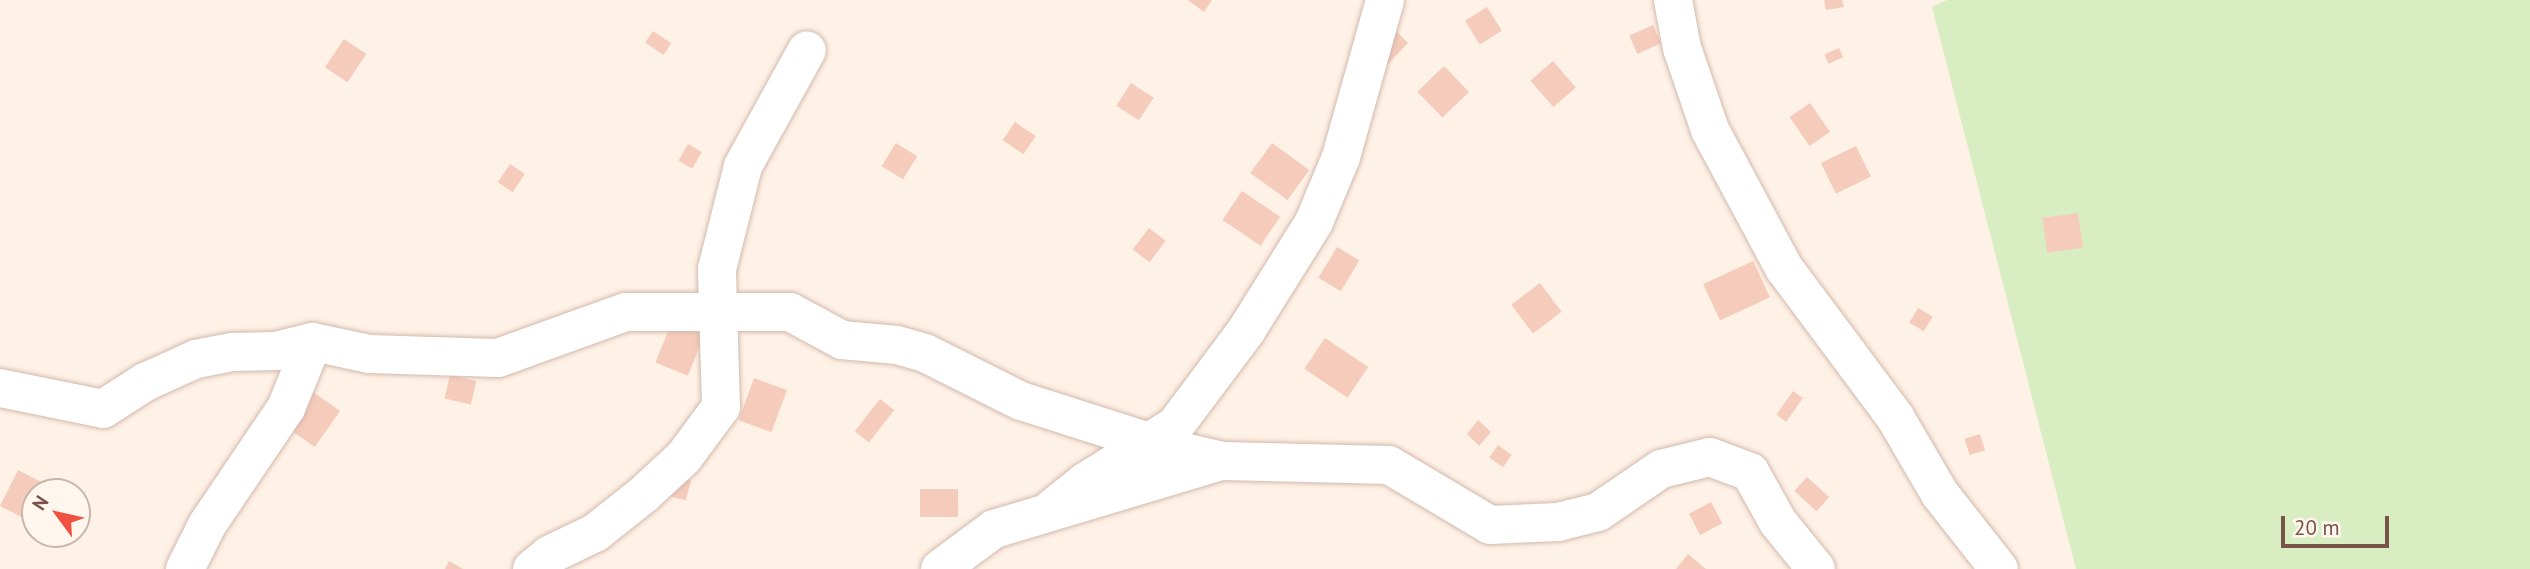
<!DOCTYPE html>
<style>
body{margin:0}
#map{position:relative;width:2530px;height:569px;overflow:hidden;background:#fef1e5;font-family:"PT Sans",sans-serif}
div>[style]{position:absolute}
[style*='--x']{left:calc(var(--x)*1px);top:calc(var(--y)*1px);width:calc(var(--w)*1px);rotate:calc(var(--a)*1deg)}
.green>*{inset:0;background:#d9edc2}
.building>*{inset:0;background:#f5cbbb;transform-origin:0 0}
.roads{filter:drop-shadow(0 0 2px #d3b9ad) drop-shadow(0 0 2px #d3b9ad)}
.minor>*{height:38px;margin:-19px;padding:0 19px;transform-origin:19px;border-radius:19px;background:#fff}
span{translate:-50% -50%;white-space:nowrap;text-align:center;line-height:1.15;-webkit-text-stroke:7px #fff6ed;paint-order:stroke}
.north{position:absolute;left:21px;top:478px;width:70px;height:70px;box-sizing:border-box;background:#fff6ed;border:2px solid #c9b5ab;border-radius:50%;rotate:303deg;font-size:19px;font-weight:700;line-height:28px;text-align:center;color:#795348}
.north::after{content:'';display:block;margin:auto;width:24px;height:32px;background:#f05242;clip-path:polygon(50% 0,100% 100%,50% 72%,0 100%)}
.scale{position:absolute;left:2281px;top:516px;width:108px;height:32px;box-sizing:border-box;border:4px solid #795348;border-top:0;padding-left:9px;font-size:21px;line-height:24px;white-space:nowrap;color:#795348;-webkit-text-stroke:5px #fff6ed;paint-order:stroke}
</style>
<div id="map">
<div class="green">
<div style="clip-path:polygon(1947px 0,2530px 0,2530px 569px,2076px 569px,1932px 7px)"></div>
</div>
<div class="building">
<div style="clip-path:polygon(1188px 0,1212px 0,1204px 12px)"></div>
<div style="clip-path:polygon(1824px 0,1842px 0,1844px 7px,1826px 10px)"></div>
<div style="left:1487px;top:7px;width:28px;height:26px;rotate:58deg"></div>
<div style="left:1653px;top:25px;width:20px;height:26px;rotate:66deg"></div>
<div style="clip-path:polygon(1395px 30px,1408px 43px,1387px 65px)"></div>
<div style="left:653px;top:31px;width:22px;height:14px;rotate:34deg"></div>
<div style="left:344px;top:39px;width:27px;height:34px;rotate:34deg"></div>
<div style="left:1839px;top:48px;width:10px;height:16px;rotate:66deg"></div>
<div style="left:1553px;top:61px;width:35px;height:30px;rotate:49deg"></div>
<div style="left:1444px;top:66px;width:36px;height:37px;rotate:46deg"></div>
<div style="left:1131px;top:83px;width:27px;height:27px;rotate:33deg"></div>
<div style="left:1810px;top:103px;width:35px;height:25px;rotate:55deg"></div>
<div style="left:1015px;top:122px;width:25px;height:22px;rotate:34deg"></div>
<div style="left:896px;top:143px;width:25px;height:27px;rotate:32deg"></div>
<div style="left:1272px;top:143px;width:46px;height:37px;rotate:36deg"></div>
<div style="left:688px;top:144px;width:16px;height:19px;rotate:30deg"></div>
<div style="left:1856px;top:146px;width:34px;height:39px;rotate:64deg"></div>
<div style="left:510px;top:164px;width:18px;height:22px;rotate:34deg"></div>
<div style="left:1242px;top:191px;width:46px;height:35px;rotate:34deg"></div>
<div style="left:2078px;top:213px;width:35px;height:36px;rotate:82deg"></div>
<div style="left:1149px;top:228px;width:21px;height:27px;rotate:37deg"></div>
<div style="left:1337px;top:247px;width:26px;height:36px;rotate:31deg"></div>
<div style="left:1753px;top:261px;width:40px;height:55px;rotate:65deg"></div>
<div style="left:1540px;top:283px;width:36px;height:36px;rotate:53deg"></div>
<div style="left:1918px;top:308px;width:17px;height:17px;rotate:31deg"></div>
<div style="left:673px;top:319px;width:35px;height:47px;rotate:22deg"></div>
<div style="left:1325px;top:338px;width:52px;height:37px;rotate:34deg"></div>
<div style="left:450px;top:375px;width:27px;height:24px;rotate:13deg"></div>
<div style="left:754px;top:378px;width:35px;height:45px;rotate:20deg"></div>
<div style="left:1793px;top:391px;width:12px;height:29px;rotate:35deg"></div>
<div style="left:313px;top:392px;width:33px;height:44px;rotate:35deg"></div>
<div style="left:880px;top:399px;width:18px;height:41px;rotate:38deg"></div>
<div style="clip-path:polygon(1478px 420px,1491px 432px,1479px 446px,1467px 434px)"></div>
<div style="left:1980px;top:434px;width:17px;height:16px;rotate:73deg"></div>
<div style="left:1498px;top:445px;width:17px;height:15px;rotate:36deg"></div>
<div style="clip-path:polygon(18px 470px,51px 487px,49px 492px,35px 492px,33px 523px,0 506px)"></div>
<div style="left:673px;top:475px;width:19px;height:21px;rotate:16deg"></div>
<div style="left:1807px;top:477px;width:30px;height:19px;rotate:42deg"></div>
<div style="left:920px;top:489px;width:38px;height:28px"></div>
<div style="left:1711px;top:502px;width:24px;height:25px;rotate:62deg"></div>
<div style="clip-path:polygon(1688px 554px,1706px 569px,1676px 569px)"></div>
<div style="clip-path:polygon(449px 561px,463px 569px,445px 569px)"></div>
</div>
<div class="roads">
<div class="minor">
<div style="--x:1673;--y:0;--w:49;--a:79.4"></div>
<div style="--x:1682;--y:48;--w:87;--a:71.1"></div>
<div style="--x:1710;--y:130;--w:157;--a:61.8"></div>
<div style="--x:1784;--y:268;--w:186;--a:53.3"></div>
<div style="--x:1895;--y:417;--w:89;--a:59.7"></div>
<div style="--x:1940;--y:494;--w:95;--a:51.8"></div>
<div style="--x:0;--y:388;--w:105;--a:11.5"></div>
<div style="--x:103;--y:409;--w:50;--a:-32.7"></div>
<div style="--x:145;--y:382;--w:56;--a:-24.3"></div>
<div style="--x:196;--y:359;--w:38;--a:-11"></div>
<div style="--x:233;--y:352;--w:43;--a:-1.3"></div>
<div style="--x:276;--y:351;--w:38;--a:-14"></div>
<div style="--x:313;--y:342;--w:57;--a:12.1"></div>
<div style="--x:369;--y:354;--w:129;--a:1.8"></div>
<div style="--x:498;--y:358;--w:136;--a:-19.8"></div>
<div style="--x:626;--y:312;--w:164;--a:0"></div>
<div style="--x:790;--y:312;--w:59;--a:28.3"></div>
<div style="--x:842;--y:340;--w:55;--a:5.2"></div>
<div style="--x:897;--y:345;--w:29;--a:16"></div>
<div style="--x:925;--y:353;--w:107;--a:26.6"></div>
<div style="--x:1021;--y:401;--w:162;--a:17.7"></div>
<div style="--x:1175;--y:450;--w:49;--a:12.9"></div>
<div style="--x:1223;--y:461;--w:166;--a:1.4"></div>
<div style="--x:1389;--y:465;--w:117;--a:30.7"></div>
<div style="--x:1490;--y:525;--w:68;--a:-2.5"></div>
<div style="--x:1558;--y:522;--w:41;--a:-14"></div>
<div style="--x:1598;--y:512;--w:76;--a:-34.3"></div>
<div style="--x:1661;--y:469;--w:50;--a:-13.8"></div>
<div style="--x:1710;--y:457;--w:43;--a:20.6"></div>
<div style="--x:1750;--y:472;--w:57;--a:60.8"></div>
<div style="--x:1778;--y:522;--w:60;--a:51"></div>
<div style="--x:1050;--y:510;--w:45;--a:-38.7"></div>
<div style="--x:1085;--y:482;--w:106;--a:-31.9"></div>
<div style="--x:1175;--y:426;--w:119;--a:-53.2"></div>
<div style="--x:1246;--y:331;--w:128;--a:-58"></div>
<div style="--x:1314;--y:222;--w:70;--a:-67.4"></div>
<div style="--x:1341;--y:157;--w:163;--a:-74.3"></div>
<div style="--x:185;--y:569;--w:49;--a:-63.4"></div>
<div style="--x:207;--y:525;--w:141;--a:-56"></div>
<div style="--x:286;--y:408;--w:71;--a:-67.8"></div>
<div style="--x:532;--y:569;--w:22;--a:-39"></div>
<div style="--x:549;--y:555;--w:51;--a:-25.6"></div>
<div style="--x:595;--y:533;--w:61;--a:-38.4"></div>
<div style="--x:643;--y:495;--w:56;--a:-42.8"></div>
<div style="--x:684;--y:457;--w:62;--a:-53.5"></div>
<div style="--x:721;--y:407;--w:138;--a:-91.7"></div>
<div style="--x:717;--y:269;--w:106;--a:-75.8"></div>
<div style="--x:743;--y:166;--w:132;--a:-61.1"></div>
<div style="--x:940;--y:569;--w:67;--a:-36.5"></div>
<div style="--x:994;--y:529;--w:237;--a:-16.7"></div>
</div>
</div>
<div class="north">N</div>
<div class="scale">20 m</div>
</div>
